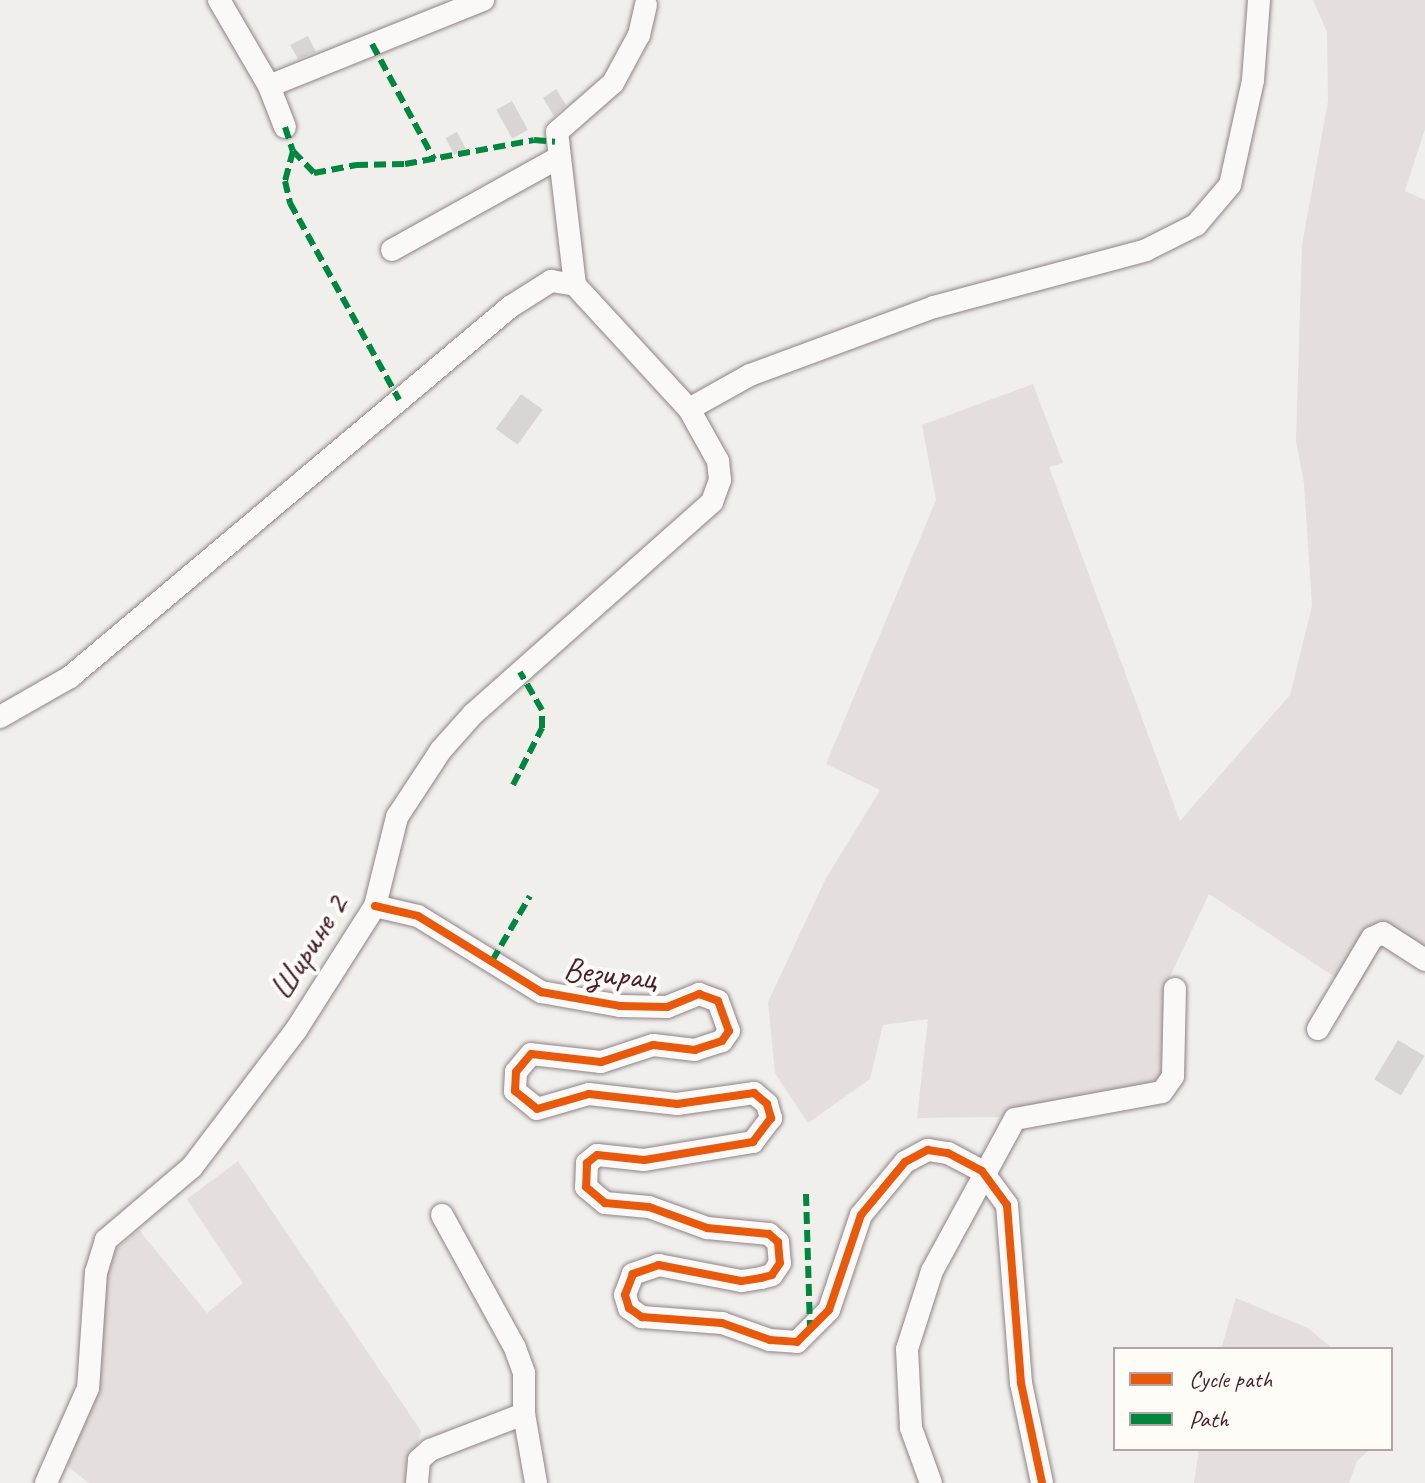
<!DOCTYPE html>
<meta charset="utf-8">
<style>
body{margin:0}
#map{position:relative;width:1425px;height:1483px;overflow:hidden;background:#f1efec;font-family:Caveat,sans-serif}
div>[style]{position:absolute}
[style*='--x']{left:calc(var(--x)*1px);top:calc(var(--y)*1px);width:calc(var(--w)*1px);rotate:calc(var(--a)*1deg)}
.green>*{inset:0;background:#e4dedc}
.building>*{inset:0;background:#d8d5d3;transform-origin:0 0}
.roads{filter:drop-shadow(0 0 2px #8d8485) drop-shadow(0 0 2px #8d8485)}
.minor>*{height:22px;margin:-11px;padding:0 11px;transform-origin:11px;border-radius:11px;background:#faf9f7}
.quiet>*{height:6px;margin-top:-3px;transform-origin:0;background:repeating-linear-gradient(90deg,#00873e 0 12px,transparent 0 18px)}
.cycleway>*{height:8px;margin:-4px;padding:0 4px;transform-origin:4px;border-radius:4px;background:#e8590c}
span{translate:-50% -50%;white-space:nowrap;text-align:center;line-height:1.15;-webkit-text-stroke:8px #fdfcf7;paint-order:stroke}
.street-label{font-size:34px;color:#4a1f2b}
.legend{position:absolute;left:1113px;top:1347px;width:280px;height:104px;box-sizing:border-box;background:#fdfcf7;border:2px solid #b5a4a5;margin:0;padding:10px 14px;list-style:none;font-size:24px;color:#4a1f2b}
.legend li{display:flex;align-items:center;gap:16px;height:40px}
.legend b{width:40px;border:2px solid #b5a4a5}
</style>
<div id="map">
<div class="green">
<div style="clip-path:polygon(1313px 0,1425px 0,1425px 129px,1405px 191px,1425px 200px,1425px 951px,1391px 930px,1356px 991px,1209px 894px,1166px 985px,1168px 1081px,999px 1117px,917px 1118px,928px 1019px,883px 1025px,870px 1079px,808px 1123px,775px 1073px,768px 1002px,825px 880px,880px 790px,826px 764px,936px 500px,922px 425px,1033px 384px,1063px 463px,1049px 467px,1180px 821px,1290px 695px,1312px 606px,1304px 483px,1296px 441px,1302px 245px,1328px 101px,1327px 32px)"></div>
<div style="clip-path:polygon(238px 1161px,421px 1431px,407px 1483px,89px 1483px,67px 1466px,96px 1386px,104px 1259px,139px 1230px,207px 1313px,243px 1283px,187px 1199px)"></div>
<div style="clip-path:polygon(1236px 1298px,1308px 1328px,1333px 1349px,1221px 1349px)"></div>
<div style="clip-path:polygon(1199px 1449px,1370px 1449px,1357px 1461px,1349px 1483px,1194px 1483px)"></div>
</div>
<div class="building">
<div style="clip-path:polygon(308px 36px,316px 52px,298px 59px,290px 45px)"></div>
<div style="clip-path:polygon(556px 89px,566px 105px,554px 116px,543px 98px)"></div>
<div style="left:512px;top:101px;width:33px;height:18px;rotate:61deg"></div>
<div style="left:457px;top:132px;width:19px;height:13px;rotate:62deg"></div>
<div style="left:521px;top:394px;width:27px;height:43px;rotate:36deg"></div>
<div style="left:1398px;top:1040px;width:31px;height:46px;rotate:31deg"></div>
</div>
<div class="roads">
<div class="minor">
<div style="--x:219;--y:0;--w:99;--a:59.8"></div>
<div style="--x:269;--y:86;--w:44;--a:68.7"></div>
<div style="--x:269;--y:86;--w:231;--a:-21.9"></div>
<div style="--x:392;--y:250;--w:190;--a:-29"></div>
<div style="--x:575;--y:285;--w:154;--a:-96.7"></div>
<div style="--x:557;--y:132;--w:74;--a:-41.2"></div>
<div style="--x:613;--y:83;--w:55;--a:-61.6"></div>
<div style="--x:639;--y:35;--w:31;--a:-77"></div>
<div style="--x:689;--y:409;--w:70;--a:-29.1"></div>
<div style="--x:750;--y:375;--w:196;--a:-20.3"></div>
<div style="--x:934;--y:307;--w:220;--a:-15"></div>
<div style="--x:1146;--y:250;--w:56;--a:-26.6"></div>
<div style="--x:1196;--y:225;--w:52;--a:-49.6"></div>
<div style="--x:1230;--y:185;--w:107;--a:-77.6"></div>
<div style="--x:1253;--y:80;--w:80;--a:-85.7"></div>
<div style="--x:0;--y:717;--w:81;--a:-29.7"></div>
<div style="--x:70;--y:677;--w:575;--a:-40.06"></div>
<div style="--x:510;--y:307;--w:49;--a:-32.4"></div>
<div style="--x:551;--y:281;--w:24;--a:9"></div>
<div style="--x:575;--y:285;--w:15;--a:48"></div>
<div style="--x:585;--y:296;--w:154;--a:47.4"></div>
<div style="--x:689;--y:409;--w:60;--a:60.9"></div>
<div style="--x:718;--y:461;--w:19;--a:84"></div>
<div style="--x:720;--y:480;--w:23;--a:110"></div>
<div style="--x:712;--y:502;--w:319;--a:138.4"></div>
<div style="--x:473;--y:714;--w:48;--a:131.6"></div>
<div style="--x:441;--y:750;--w:80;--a:123.3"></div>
<div style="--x:397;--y:817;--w:92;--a:103.9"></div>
<div style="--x:375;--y:906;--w:147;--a:122.5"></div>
<div style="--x:296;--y:1030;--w:172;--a:127.2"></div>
<div style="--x:192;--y:1167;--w:113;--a:139.7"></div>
<div style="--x:106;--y:1240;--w:34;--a:107"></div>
<div style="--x:96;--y:1272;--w:116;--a:93.9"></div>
<div style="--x:88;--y:1388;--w:104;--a:113.9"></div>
<div style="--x:375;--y:906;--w:44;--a:13.1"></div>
<div style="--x:418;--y:916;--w:145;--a:31.7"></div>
<div style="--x:541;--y:992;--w:80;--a:10"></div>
<div style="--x:620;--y:1006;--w:47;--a:1.2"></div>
<div style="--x:667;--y:1007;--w:35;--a:-22"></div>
<div style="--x:699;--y:994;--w:20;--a:20"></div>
<div style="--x:718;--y:1001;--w:32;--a:70"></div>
<div style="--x:729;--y:1031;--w:12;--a:125"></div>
<div style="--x:722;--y:1041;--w:28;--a:162"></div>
<div style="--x:695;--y:1050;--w:42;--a:-173.2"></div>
<div style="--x:653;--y:1045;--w:55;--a:161.9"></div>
<div style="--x:601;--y:1062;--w:70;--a:-173.5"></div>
<div style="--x:531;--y:1054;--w:23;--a:130"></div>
<div style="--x:516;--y:1072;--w:19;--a:93"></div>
<div style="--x:515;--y:1091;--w:28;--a:39"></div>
<div style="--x:537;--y:1109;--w:54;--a:-16.1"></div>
<div style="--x:589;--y:1094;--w:89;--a:6.5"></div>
<div style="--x:677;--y:1104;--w:78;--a:-8.1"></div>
<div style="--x:754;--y:1093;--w:17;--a:40"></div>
<div style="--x:767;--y:1104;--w:15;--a:74"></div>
<div style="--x:771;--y:1118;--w:30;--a:127"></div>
<div style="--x:753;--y:1142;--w:110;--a:170.6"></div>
<div style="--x:644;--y:1160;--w:47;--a:-173.9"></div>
<div style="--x:597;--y:1155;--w:13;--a:141"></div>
<div style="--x:587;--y:1163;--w:24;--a:92"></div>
<div style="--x:586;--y:1187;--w:25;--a:40"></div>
<div style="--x:605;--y:1203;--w:44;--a:5.2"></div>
<div style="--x:649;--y:1207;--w:62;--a:19.9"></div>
<div style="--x:707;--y:1228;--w:62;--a:5.5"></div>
<div style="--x:769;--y:1234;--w:12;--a:42"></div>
<div style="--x:778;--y:1242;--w:21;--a:85"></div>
<div style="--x:780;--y:1263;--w:14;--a:124"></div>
<div style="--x:772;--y:1275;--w:11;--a:165"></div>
<div style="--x:761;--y:1278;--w:20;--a:171"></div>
<div style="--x:741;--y:1281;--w:84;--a:-169"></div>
<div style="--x:659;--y:1265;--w:28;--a:161"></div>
<div style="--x:633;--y:1274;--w:22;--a:111"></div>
<div style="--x:625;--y:1295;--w:14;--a:73"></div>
<div style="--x:629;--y:1308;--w:16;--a:35"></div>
<div style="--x:642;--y:1317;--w:80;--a:4.3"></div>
<div style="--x:722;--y:1323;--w:51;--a:19.5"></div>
<div style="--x:770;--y:1340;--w:27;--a:4"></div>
<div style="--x:797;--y:1342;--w:45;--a:-45"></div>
<div style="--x:829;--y:1310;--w:100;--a:-71.4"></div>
<div style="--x:861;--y:1215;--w:69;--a:-50.3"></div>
<div style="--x:905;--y:1162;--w:26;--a:-28"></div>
<div style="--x:928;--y:1150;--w:20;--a:9"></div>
<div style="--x:948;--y:1153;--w:38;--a:28"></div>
<div style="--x:982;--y:1171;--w:42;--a:53.7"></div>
<div style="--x:1007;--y:1205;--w:179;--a:85.5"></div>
<div style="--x:1021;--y:1383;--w:102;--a:78.1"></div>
<div style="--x:1318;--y:1029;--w:106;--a:-59.3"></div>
<div style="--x:1372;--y:938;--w:12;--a:-24"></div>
<div style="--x:1383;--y:933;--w:50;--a:32.7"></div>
<div style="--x:442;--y:1215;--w:152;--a:61.2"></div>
<div style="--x:515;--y:1348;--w:27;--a:70"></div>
<div style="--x:524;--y:1373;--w:41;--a:90"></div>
<div style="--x:524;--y:1414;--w:70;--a:80.1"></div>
<div style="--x:417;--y:1483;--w:23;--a:-85"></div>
<div style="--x:419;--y:1460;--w:15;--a:-42"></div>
<div style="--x:430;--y:1450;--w:101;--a:-21"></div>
<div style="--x:931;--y:1483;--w:59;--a:-110"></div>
<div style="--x:911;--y:1428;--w:79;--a:-92.9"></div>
<div style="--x:907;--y:1349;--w:82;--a:-72.2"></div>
<div style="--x:932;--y:1271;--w:173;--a:-61.4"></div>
<div style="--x:1015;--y:1119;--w:149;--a:-10.4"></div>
<div style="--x:1162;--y:1092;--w:19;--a:-55"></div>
<div style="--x:1173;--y:1076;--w:87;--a:-88.7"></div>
</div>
</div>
<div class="quiet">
<div style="--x:372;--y:44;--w:131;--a:61.7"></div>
<div style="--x:285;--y:127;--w:25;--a:72"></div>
<div style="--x:293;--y:151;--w:31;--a:105"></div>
<div style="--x:285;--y:181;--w:23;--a:77"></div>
<div style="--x:290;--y:203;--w:225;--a:61"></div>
<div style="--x:293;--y:151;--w:30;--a:46"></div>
<div style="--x:314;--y:173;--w:43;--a:-10.8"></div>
<div style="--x:356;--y:165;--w:49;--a:-1.2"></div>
<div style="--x:405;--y:164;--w:131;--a:-10.5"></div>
<div style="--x:534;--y:140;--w:21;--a:5"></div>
<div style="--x:513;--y:785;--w:64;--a:-63"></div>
<div style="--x:542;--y:728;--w:18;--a:-90"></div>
<div style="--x:542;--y:710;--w:44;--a:-120.1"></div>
<div style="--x:492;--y:961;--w:75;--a:-59.7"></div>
<div style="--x:806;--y:1194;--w:136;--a:88.3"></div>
</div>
<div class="cycleway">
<div style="--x:375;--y:906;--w:44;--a:13.1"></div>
<div style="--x:418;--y:916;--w:145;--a:31.7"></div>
<div style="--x:541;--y:992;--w:80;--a:10"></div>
<div style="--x:620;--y:1006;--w:47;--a:1.2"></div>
<div style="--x:667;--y:1007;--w:35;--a:-22"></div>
<div style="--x:699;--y:994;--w:20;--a:20"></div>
<div style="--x:718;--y:1001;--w:32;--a:70"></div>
<div style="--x:729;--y:1031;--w:12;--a:125"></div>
<div style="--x:722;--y:1041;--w:28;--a:162"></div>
<div style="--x:695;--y:1050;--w:42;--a:-173.2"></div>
<div style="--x:653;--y:1045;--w:55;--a:161.9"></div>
<div style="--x:601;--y:1062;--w:70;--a:-173.5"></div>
<div style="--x:531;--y:1054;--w:23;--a:130"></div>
<div style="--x:516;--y:1072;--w:19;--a:93"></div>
<div style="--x:515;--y:1091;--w:28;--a:39"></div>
<div style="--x:537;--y:1109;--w:54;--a:-16.1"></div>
<div style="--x:589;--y:1094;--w:89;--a:6.5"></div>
<div style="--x:677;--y:1104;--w:78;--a:-8.1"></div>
<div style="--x:754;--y:1093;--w:17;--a:40"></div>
<div style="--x:767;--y:1104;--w:15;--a:74"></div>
<div style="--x:771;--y:1118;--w:30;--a:127"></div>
<div style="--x:753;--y:1142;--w:110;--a:170.6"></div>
<div style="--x:644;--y:1160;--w:47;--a:-173.9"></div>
<div style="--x:597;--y:1155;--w:13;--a:141"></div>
<div style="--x:587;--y:1163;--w:24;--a:92"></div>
<div style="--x:586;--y:1187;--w:25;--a:40"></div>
<div style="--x:605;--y:1203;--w:44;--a:5.2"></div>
<div style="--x:649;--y:1207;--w:62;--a:19.9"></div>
<div style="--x:707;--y:1228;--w:62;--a:5.5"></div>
<div style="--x:769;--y:1234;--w:12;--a:42"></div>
<div style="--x:778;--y:1242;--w:21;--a:85"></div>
<div style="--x:780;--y:1263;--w:14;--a:124"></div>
<div style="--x:772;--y:1275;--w:11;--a:165"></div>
<div style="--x:761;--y:1278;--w:20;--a:171"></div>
<div style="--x:741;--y:1281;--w:84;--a:-169"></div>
<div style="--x:659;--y:1265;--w:28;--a:161"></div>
<div style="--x:633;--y:1274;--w:22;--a:111"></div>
<div style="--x:625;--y:1295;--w:14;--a:73"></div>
<div style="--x:629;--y:1308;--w:16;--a:35"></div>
<div style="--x:642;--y:1317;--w:80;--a:4.3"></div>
<div style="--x:722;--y:1323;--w:51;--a:19.5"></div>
<div style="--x:770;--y:1340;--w:27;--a:4"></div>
<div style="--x:797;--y:1342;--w:45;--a:-45"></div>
<div style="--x:829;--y:1310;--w:100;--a:-71.4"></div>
<div style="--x:861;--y:1215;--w:69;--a:-50.3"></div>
<div style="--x:905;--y:1162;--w:26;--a:-28"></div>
<div style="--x:928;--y:1150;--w:20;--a:9"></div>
<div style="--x:948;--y:1153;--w:38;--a:28"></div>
<div style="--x:982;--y:1171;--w:42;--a:53.7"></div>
<div style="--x:1007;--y:1205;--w:179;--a:85.5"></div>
<div style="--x:1021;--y:1383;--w:102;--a:78.1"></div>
</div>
<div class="street-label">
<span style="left:308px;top:947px;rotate:-58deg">Ширине 2</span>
<span style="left:610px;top:973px;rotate:6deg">Везирац</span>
</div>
<ul class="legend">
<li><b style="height:10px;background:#e8590c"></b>Cycle path</li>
<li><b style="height:10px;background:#00873e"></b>Path</li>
</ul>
</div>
